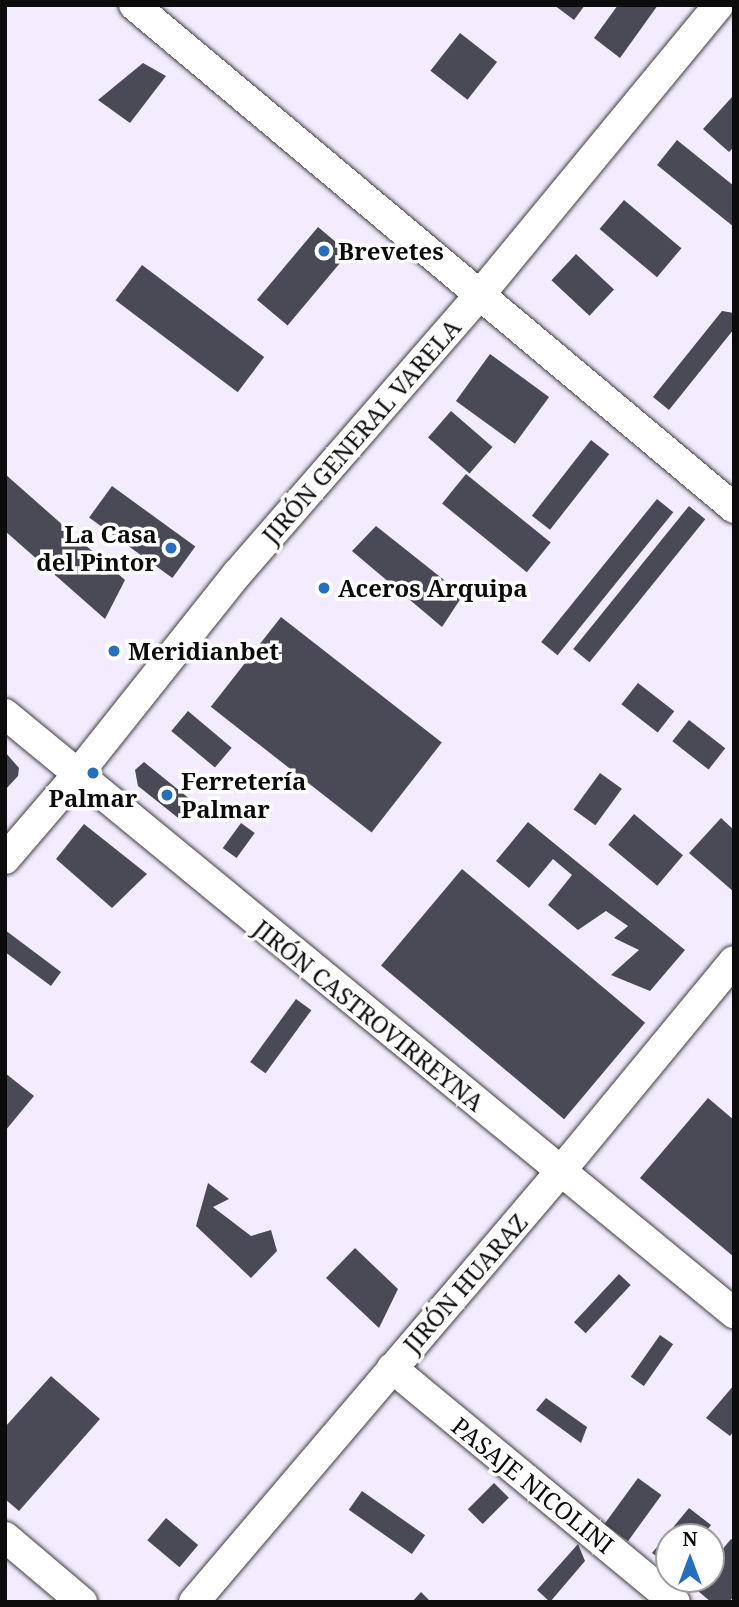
<!DOCTYPE html>
<meta charset="utf-8">
<style>
body{margin:0}
#map{position:relative;width:739px;height:1607px;overflow:hidden;background:#f3ecff;font-family:"Noto Serif",serif}
div>[style]{position:absolute}
[style*='--x']{left:calc(var(--x)*1px);top:calc(var(--y)*1px);width:calc(var(--w)*1px);rotate:calc(var(--a)*1deg)}
.building>*{inset:0;background:#494a55;transform-origin:0 0}
.roads{filter:drop-shadow(0 0 2px #3f3f3f) drop-shadow(0 0 2px #3f3f3f)}
.minor>*{height:30px;margin:-15px;padding:0 15px;transform-origin:15px;border-radius:15px;background:#fff}
.dots>*{width:19px;height:19px;translate:-50% -50%;box-sizing:border-box;border:4px solid #fff;border-radius:50%}
span{translate:-50% -50%;white-space:nowrap;text-align:center;line-height:1.15;-webkit-text-stroke:7px #fff;paint-order:stroke}
.poi-label{font-size:24px;color:#0c0c0c;font-weight:700}
.left{translate:0 -50%;text-align:left}
.right{translate:-100% -50%;text-align:right}
.street-label{font-size:24px;color:#0c0c0c}
.frame{position:absolute;inset:0;border:7px solid #0c0c0c;pointer-events:none}
.north{position:absolute;left:655px;top:1523px;width:70px;height:70px;box-sizing:border-box;background:#fff;border:2px solid #9e9e9e;border-radius:50%;rotate:0deg;font-size:19px;font-weight:700;line-height:28px;text-align:center;color:#0c0c0c}
.north::after{content:'';display:block;margin:auto;width:24px;height:32px;background:#276fba;clip-path:polygon(50% 0,100% 100%,50% 72%,0 100%)}
</style>
<div id="map">
<div class="building">
<div style="clip-path:polygon(554px 5px,585px 5px,574px 20px)"></div>
<div style="clip-path:polygon(618px 5px,658px 5px,620px 58px,594px 38px)"></div>
<div style="left:460px;top:33px;width:47px;height:48px;rotate:38deg"></div>
<div style="clip-path:polygon(143px 63px,166px 76px,130px 123px,98px 100px)"></div>
<div style="clip-path:polygon(732px 97px,734px 147px,729px 152px,703px 129px)"></div>
<div style="clip-path:polygon(677px 140px,734px 186px,734px 227px,657px 165px)"></div>
<div style="left:624px;top:200px;width:75px;height:38px;rotate:40deg"></div>
<div style="left:318px;top:227px;width:40px;height:95px;rotate:40deg"></div>
<div style="left:576px;top:254px;width:52px;height:36px;rotate:43deg"></div>
<div style="left:142px;top:265px;width:153px;height:44px;rotate:37deg"></div>
<div style="clip-path:polygon(722px 311px,734px 313px,734px 329px,669px 410px,653px 397px)"></div>
<div style="left:490px;top:354px;width:73px;height:58px;rotate:36deg"></div>
<div style="left:451px;top:411px;width:55px;height:35px;rotate:41deg"></div>
<div style="left:591px;top:440px;width:23px;height:96px;rotate:38deg"></div>
<div style="clip-path:polygon(5px 474px,125px 580px,105px 619px,5px 531px)"></div>
<div style="left:466px;top:474px;width:109px;height:38px;rotate:39deg"></div>
<div style="left:112px;top:486px;width:103px;height:39px;rotate:36deg"></div>
<div style="left:657px;top:499px;width:21px;height:184px;rotate:39deg"></div>
<div style="left:689px;top:506px;width:21px;height:184px;rotate:39deg"></div>
<div style="clip-path:polygon(376px 526px,463px 595px,442px 627px,352px 551px)"></div>
<div style="left:281px;top:617px;width:204px;height:114px;rotate:38deg"></div>
<div style="left:638px;top:683px;width:46px;height:27px;rotate:38deg"></div>
<div style="left:188px;top:711px;width:57px;height:26px;rotate:40deg"></div>
<div style="left:689px;top:720px;width:46px;height:27px;rotate:38deg"></div>
<div style="clip-path:polygon(5px 752px,19px 768px,18px 776px,5px 790px)"></div>
<div style="clip-path:polygon(144px 762px,196px 804px,182px 821px,138px 786px,135px 770px)"></div>
<div style="left:600px;top:773px;width:27px;height:45px;rotate:36deg"></div>
<div style="left:634px;top:814px;width:64px;height:40px;rotate:40deg"></div>
<div style="clip-path:polygon(721px 818px,734px 830px,734px 892px,689px 853px)"></div>
<div style="clip-path:polygon(528px 822px,685px 950px,650px 991px,611px 975px,639px 950px,614px 938px,628px 926px,606px 911px,578px 930px,548px 905px,572px 875px,553px 859px,529px 888px,496px 861px)"></div>
<div style="left:241px;top:823px;width:17px;height:31px;rotate:36deg"></div>
<div style="clip-path:polygon(84px 824px,147px 874px,112px 908px,56px 859px)"></div>
<div style="left:462px;top:869px;width:239px;height:126px;rotate:40deg"></div>
<div style="clip-path:polygon(5px 930px,61px 972px,51px 986px,5px 952px)"></div>
<div style="left:296px;top:999px;width:19px;height:78px;rotate:36deg"></div>
<div style="clip-path:polygon(5px 1073px,34px 1096px,5px 1131px)"></div>
<div style="clip-path:polygon(708px 1098px,734px 1120px,734px 1257px,640px 1178px)"></div>
<div style="clip-path:polygon(208px 1183px,229px 1199px,213px 1207px,251px 1236px,271px 1230px,277px 1251px,251px 1278px,196px 1226px)"></div>
<div style="clip-path:polygon(355px 1248px,398px 1289px,379px 1328px,326px 1278px)"></div>
<div style="left:619px;top:1274px;width:16px;height:66px;rotate:43deg"></div>
<div style="left:660px;top:1335px;width:16px;height:51px;rotate:35deg"></div>
<div style="clip-path:polygon(51px 1376px,100px 1419px,19px 1511px,5px 1499px,5px 1427px)"></div>
<div style="clip-path:polygon(734px 1385px,734px 1431px,730px 1436px,706px 1418px)"></div>
<div style="clip-path:polygon(546px 1398px,587px 1427px,581px 1443px,536px 1410px)"></div>
<div style="left:638px;top:1478px;width:29px;height:57px;rotate:36deg"></div>
<div style="left:494px;top:1483px;width:21px;height:37px;rotate:45deg"></div>
<div style="left:362px;top:1491px;width:77px;height:23px;rotate:35deg"></div>
<div style="clip-path:polygon(689px 1508px,711px 1525px,702px 1537px,669px 1537px,669px 1565px,652px 1553px)"></div>
<div style="left:166px;top:1518px;width:42px;height:29px;rotate:40deg"></div>
<div style="clip-path:polygon(731px 1539px,734px 1541px,734px 1596px,729px 1602px,711px 1602px,692px 1586px,698px 1579px,711px 1579px,711px 1563px)"></div>
<div style="clip-path:polygon(578px 1544px,585px 1561px,550px 1602px,537px 1590px)"></div>
<div style="clip-path:polygon(421px 1592px,431px 1602px,412px 1602px)"></div>
</div>
<div class="roads">
<div class="minor">
<div style="--x:134;--y:5;--w:783;--a:39.97"></div>
<div style="--x:5;--y:714;--w:944;--a:39.41"></div>
<div style="--x:5;--y:859;--w:111;--a:-49.4"></div>
<div style="--x:77;--y:775;--w:257;--a:-51.5"></div>
<div style="--x:237;--y:574;--w:367;--a:-49"></div>
<div style="--x:478;--y:297;--w:379;--a:-50.5"></div>
<div style="--x:392;--y:1368;--w:367;--a:39.6"></div>
<div style="--x:5;--y:1537;--w:101;--a:40.2"></div>
<div style="--x:194;--y:1602;--w:565;--a:-49.6"></div>
<div style="--x:560;--y:1172;--w:273;--a:-50.5"></div>
</div>
</div>
<div class="dots">
<div style="left:324px;top:251px;background:#276fba"></div>
<div style="left:171px;top:548px;background:#276fba"></div>
<div style="left:324px;top:588px;background:#276fba"></div>
<div style="left:114px;top:651px;background:#276fba"></div>
<div style="left:93px;top:773px;background:#276fba"></div>
<div style="left:167px;top:795px;background:#276fba"></div>
</div>
<div class="poi-label">
<span class="left" style="left:338px;top:251px">Brevetes</span>
<span class="right" style="left:157px;top:548px">La Casa<br>del Pintor</span>
<span class="left" style="left:338px;top:588px">Aceros Arquipa</span>
<span class="left" style="left:128px;top:651px">Meridianbet</span>
<span class="left" style="left:181px;top:795px">Ferretería<br>Palmar</span>
<span style="left:93px;top:798px">Palmar</span>
</div>
<div class="street-label">
<span style="left:361px;top:431px;rotate:-49deg">JIRÓN GENERAL VARELA</span>
<span style="left:369px;top:1015px;rotate:39deg">JIRÓN CASTROVIRREYNA</span>
<span style="left:465px;top:1283px;rotate:-49deg">JIRÓN HUARAZ</span>
<span style="left:533px;top:1485px;rotate:39deg">PASAJE NICOLINI</span>
</div>
<div class="frame"></div>
<div class="north">N</div>
</div>
